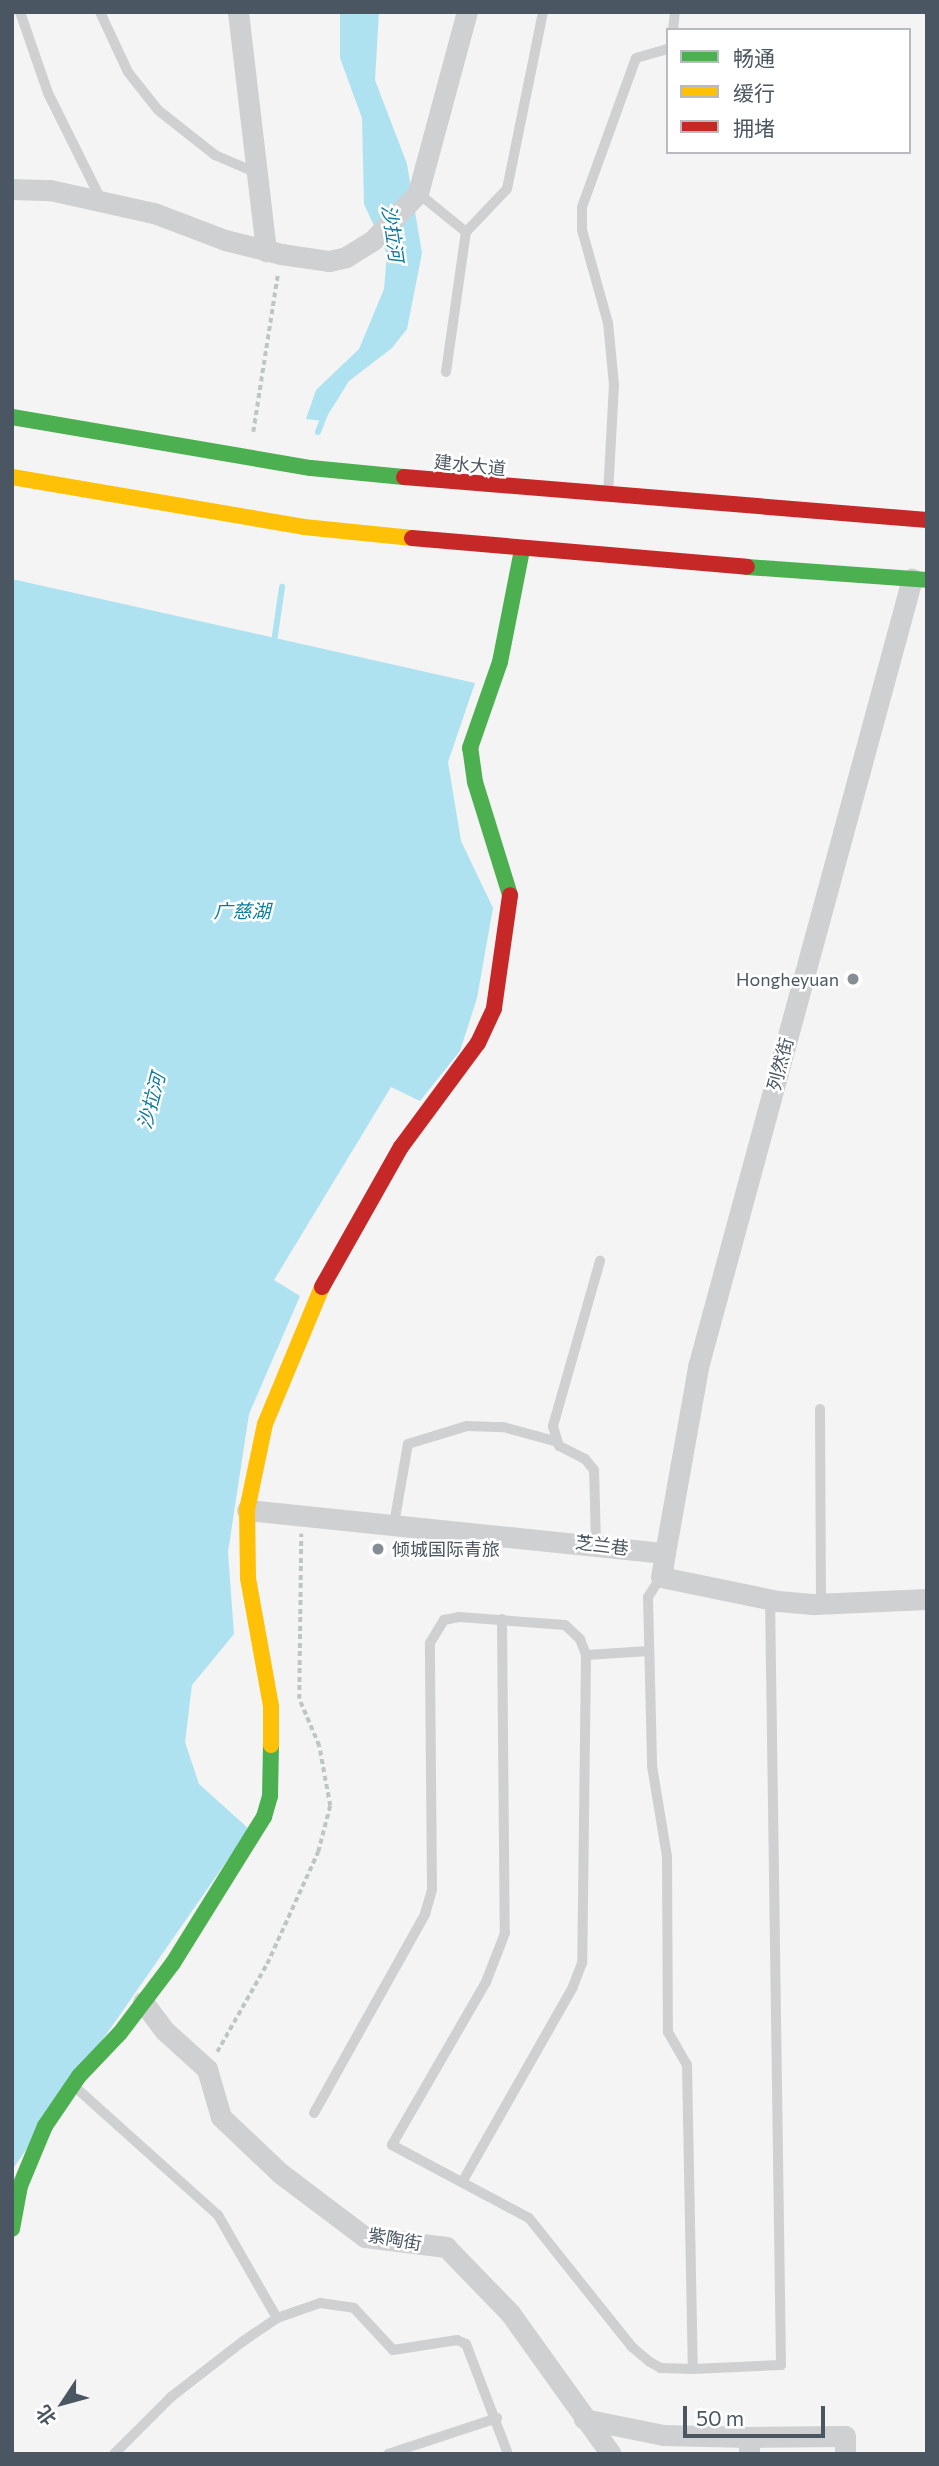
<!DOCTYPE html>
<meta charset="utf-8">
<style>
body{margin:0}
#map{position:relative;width:939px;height:2466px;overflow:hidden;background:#f4f4f4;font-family:Commissioner,"Noto Sans SC",sans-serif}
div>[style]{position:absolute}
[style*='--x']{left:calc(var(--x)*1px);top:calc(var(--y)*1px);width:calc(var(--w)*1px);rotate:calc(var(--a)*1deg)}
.water>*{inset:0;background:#aee2f0}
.stream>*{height:6px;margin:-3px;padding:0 3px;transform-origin:3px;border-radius:3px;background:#aee2f0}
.path>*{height:3.5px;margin-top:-1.75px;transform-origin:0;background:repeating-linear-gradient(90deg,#bcc7c4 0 5px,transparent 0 8.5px)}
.lane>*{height:10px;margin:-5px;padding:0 5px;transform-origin:5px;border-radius:5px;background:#ced0d2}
.street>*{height:21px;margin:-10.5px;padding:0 10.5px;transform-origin:10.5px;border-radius:10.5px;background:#ced0d2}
.fast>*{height:16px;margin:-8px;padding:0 8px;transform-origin:8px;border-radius:8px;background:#4caf50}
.slow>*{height:16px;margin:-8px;padding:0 8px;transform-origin:8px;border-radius:8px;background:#ffc107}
.jam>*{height:16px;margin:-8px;padding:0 8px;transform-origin:8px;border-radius:8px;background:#c62828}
.dots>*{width:19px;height:19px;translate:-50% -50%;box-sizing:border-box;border:4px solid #fff;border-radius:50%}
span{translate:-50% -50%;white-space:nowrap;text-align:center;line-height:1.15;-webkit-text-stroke:5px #fff;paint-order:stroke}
.street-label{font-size:18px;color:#4a5661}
.poi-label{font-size:18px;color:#4a5661}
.right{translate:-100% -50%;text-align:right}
.left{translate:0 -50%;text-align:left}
.water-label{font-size:19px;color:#0c7c9b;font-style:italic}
.frame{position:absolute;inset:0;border:14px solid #4a5661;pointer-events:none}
.legend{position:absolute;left:666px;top:28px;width:245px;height:126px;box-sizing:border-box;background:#fff;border:2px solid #b7bbc0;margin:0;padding:9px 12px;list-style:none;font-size:21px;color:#4a5661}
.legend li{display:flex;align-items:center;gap:14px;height:35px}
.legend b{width:35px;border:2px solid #b7bbc0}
.north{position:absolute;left:28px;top:2368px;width:70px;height:70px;-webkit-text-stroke:5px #fff;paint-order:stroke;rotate:234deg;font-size:19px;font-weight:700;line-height:28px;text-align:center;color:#4a5661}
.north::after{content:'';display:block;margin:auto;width:24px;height:32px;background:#4a5661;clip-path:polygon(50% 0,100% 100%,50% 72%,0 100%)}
.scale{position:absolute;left:683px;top:2406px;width:142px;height:32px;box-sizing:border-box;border:4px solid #4a5661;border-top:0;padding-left:9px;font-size:21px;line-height:24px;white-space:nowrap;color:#4a5661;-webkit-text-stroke:5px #fff;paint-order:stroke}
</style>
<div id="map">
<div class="water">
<div style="clip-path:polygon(340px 12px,379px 12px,375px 80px,407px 164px,422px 253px,407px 329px,392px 348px,349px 381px,324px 421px,306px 419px,316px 390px,359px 349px,384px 289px,387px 254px,364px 204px,362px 118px,340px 58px)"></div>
<div style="clip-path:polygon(12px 579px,475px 683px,448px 762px,461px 841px,493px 908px,477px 998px,460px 1051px,420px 1101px,391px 1087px,274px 1280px,300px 1296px,249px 1414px,228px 1552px,234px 1634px,192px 1685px,185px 1742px,199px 1784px,249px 1829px,12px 2170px)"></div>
</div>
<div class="stream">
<div style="--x:318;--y:432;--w:19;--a:-69"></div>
<div style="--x:273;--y:649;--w:63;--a:-81.7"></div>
</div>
<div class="path">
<div style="--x:253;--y:432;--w:161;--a:-81.1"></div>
<div style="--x:217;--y:2052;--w:101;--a:-60.4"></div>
<div style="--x:267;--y:1964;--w:123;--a:-65.5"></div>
<div style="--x:318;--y:1852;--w:48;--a:-75.4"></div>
<div style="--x:330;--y:1806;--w:61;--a:-100.4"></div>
<div style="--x:319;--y:1746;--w:51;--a:-113.1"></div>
<div style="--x:299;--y:1699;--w:165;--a:-89.3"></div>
</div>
<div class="lane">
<div style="--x:20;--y:12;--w:86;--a:70.9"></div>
<div style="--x:48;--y:93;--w:122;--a:63.6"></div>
<div style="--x:100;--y:12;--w:66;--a:65"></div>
<div style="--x:128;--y:72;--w:48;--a:51.7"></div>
<div style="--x:158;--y:110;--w:73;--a:38.3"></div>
<div style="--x:215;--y:155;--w:46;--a:23.2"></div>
<div style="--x:673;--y:30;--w:18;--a:-84"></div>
<div style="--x:418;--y:193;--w:62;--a:39.1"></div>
<div style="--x:446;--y:372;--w:141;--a:-81.9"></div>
<div style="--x:466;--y:232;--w:59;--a:-46.4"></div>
<div style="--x:507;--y:189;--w:181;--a:-78.5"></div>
<div style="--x:608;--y:495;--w:110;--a:-86.9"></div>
<div style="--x:614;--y:385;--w:62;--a:-95.5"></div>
<div style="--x:608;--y:323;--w:97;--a:-105.6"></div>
<div style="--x:582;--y:230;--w:23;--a:-90"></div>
<div style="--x:582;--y:207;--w:158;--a:-70.1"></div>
<div style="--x:636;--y:58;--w:33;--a:-16"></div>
<div style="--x:820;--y:1409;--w:195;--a:89.7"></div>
<div style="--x:394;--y:1524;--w:81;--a:-80.1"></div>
<div style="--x:408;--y:1444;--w:62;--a:-17"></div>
<div style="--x:467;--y:1426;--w:36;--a:2"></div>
<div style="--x:503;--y:1427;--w:54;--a:15.1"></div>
<div style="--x:596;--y:1544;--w:74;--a:-91.5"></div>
<div style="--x:594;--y:1470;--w:14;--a:-129"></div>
<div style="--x:585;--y:1459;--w:29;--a:-153"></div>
<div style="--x:559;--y:1446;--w:21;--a:-107"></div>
<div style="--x:553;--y:1426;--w:172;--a:-74.1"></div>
<div style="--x:661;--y:1577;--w:24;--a:123"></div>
<div style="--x:648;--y:1597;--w:169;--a:88.6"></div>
<div style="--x:652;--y:1766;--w:92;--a:80.6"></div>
<div style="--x:667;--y:1857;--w:175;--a:89.7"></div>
<div style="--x:668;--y:2032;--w:38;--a:60"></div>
<div style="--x:687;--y:2065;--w:304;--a:88.9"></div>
<div style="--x:502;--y:1619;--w:314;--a:89.5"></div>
<div style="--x:505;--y:1933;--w:53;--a:111.2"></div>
<div style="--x:486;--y:1982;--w:188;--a:120"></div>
<div style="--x:392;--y:2145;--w:155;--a:28.1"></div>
<div style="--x:529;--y:2218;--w:165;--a:51.4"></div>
<div style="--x:632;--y:2347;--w:23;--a:40"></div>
<div style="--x:650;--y:2362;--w:13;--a:29"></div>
<div style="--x:661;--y:2368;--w:32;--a:2"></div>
<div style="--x:693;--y:2369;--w:88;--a:-2.6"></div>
<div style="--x:781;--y:2365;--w:766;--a:-90.82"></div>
<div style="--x:586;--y:1655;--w:63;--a:-3.6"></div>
<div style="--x:74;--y:2086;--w:193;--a:41.9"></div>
<div style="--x:218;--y:2215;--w:119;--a:60.2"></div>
<div style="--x:314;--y:2113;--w:228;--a:-60.8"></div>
<div style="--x:425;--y:1914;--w:26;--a:-74"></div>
<div style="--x:432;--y:1889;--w:246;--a:-90.5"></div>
<div style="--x:430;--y:1643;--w:27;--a:-59"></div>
<div style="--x:444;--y:1620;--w:15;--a:-11"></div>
<div style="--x:459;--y:1617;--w:106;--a:4.3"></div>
<div style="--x:565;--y:1625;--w:21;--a:43"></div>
<div style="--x:580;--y:1639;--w:17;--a:69"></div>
<div style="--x:586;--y:1655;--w:308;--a:90.7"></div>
<div style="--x:582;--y:1963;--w:26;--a:111"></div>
<div style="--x:573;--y:1987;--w:223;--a:119.6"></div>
<div style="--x:114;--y:2454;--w:81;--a:-45"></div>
<div style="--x:171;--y:2397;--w:90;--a:-37.8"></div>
<div style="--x:242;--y:2342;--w:42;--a:-34.4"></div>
<div style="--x:277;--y:2318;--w:46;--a:-19.2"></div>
<div style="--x:320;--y:2303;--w:34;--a:8"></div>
<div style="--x:354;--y:2308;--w:57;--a:47.1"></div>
<div style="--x:393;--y:2350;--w:65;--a:-8.9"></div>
<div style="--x:457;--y:2340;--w:10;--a:24"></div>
<div style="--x:466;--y:2344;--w:118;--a:69.1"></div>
<div style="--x:388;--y:2454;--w:115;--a:-18.3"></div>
</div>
<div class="street">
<div style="--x:238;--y:12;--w:241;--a:83.3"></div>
<div style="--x:12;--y:189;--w:38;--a:2"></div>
<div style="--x:50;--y:190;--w:107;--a:12.5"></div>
<div style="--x:154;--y:213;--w:76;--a:20.8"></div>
<div style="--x:225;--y:240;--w:58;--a:14"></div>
<div style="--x:281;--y:254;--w:49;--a:8.3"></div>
<div style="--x:329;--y:261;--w:17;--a:-13"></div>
<div style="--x:346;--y:257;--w:32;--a:-32"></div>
<div style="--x:373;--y:240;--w:65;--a:-46.2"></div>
<div style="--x:418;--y:193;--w:188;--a:-74.9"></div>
<div style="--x:247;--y:1510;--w:420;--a:5.9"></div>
<div style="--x:665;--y:1553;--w:24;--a:99"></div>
<div style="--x:661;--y:1577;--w:119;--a:11.6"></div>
<div style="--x:778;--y:1601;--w:37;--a:5"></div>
<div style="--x:815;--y:1604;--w:112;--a:-2.6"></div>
<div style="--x:665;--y:1553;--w:189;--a:-79.9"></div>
<div style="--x:698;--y:1367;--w:817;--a:-74.81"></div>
<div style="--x:143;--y:2002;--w:36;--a:53"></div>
<div style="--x:165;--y:2031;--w:57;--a:42.1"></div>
<div style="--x:207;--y:2069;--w:50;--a:73.7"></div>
<div style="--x:221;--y:2117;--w:81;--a:43.5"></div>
<div style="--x:280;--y:2173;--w:106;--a:37"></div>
<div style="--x:365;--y:2237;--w:82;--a:7"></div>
<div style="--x:446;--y:2247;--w:92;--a:45.9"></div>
<div style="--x:510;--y:2313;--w:173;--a:54.4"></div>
<div style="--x:584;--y:2419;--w:81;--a:11.4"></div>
<div style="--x:663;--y:2435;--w:86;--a:1.3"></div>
<div style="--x:749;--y:2437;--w:17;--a:90"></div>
<div style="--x:749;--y:2437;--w:96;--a:-0.6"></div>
<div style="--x:845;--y:2436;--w:18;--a:90"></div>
</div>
<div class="fast">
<div style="--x:12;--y:417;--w:303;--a:9.7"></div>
<div style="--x:311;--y:468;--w:93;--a:5.5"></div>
<div style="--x:747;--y:567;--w:180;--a:4.1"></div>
<div style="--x:510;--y:895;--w:118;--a:-107.2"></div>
<div style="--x:475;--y:782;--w:34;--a:-98"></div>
<div style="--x:470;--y:748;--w:91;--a:-70.8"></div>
<div style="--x:500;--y:662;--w:114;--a:-78.9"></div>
<div style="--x:12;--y:2229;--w:44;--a:-79.5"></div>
<div style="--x:20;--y:2186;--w:65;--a:-67.4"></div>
<div style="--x:45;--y:2126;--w:60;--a:-55.8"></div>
<div style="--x:79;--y:2076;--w:59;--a:-46.4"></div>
<div style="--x:120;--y:2033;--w:88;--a:-52.9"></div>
<div style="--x:173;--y:1963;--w:172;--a:-58.1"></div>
<div style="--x:264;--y:1817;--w:22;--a:-74"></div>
<div style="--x:270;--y:1796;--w:51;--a:-88.9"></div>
</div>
<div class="slow">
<div style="--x:12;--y:477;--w:296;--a:9.7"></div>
<div style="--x:304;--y:527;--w:109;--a:5.8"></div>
<div style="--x:271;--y:1745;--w:39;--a:-90"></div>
<div style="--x:271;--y:1706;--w:130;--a:-100.2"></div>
<div style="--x:248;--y:1578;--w:68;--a:-90.8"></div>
<div style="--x:247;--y:1510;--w:88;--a:-78.2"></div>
<div style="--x:265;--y:1424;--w:148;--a:-67.4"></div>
</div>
<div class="jam">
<div style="--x:404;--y:477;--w:525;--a:4.7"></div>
<div style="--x:412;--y:538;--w:336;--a:4.9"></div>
<div style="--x:322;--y:1287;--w:161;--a:-60.6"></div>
<div style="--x:401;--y:1147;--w:129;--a:-53.5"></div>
<div style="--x:478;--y:1043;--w:38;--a:-65"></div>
<div style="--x:494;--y:1008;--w:114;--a:-81.9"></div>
</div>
<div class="dots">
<div style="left:853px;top:979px;background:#868d94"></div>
<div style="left:378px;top:1549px;background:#868d94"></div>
</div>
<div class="street-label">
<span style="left:470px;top:465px;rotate:6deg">建水大道</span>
<span style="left:780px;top:1064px;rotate:-75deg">列然街</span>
<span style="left:602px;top:1545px;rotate:7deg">芝兰巷</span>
<span style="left:395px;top:2239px;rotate:10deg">紫陶街</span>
</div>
<div class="poi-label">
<span class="right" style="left:839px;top:979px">Hongheyuan</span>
<span class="left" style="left:392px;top:1549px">倾城国际青旅</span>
</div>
<div class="water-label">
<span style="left:393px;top:233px;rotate:82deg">沙拉河</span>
<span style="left:242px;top:911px">广慈湖</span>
<span style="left:151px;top:1101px;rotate:-75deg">沙拉河</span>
</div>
<div class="frame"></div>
<ul class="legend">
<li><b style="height:9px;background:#4caf50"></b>畅通</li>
<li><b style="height:9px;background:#ffc107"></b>缓行</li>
<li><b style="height:9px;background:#c62828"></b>拥堵</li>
</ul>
<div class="north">北</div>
<div class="scale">50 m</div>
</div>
